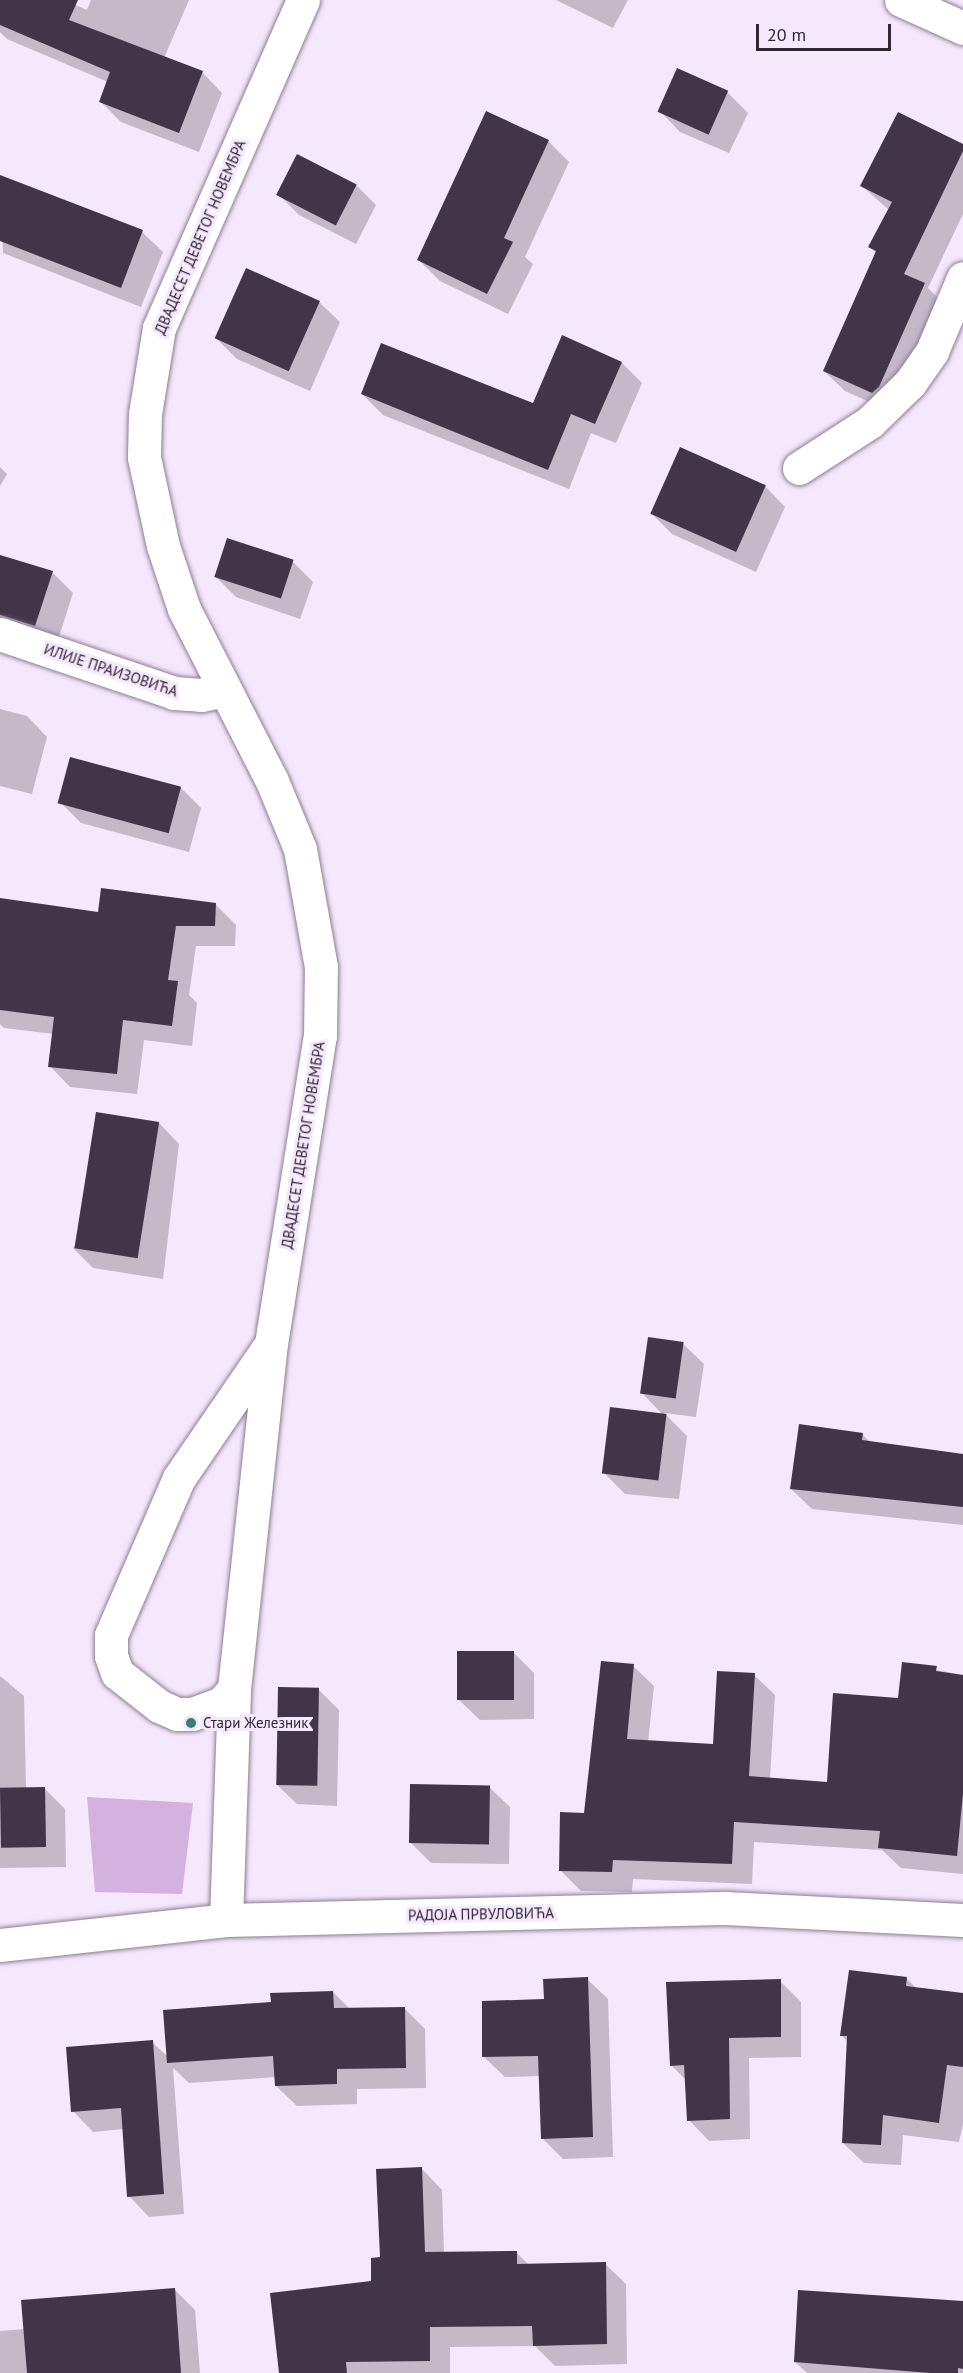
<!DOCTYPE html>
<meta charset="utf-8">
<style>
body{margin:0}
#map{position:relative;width:963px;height:2373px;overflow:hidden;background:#f5e7fc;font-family:"PT Sans",sans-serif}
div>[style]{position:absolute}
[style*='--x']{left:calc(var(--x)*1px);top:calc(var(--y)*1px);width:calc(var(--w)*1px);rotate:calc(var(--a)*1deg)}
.green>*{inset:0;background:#d3b2e0}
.shadow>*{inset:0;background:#0003}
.building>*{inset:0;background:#433549;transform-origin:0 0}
.roads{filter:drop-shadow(0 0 2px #8e7e95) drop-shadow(0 0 2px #8e7e95)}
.minor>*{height:33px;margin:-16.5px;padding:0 16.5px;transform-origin:16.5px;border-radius:16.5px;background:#fff}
.dots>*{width:16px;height:16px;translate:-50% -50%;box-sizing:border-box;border:3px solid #f5e7fc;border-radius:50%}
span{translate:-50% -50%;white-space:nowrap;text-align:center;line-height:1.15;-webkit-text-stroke:6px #f5e7fc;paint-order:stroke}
.street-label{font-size:15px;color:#2e2731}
.poi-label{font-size:15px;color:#2e2731}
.left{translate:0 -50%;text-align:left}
.scale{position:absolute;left:756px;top:24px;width:135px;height:27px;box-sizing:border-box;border:3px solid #2e2731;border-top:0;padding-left:8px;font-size:18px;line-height:21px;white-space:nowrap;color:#2e2731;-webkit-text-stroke:4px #f5e7fc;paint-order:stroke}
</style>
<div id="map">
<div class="green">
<div style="clip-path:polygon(87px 1797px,193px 1803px,182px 1894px,95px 1892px)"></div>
</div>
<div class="shadow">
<div style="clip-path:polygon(0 0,64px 0,87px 10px,91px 0,189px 0,164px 58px,202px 72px,222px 93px,199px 152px,121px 122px,101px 102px,108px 82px,7px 39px,0 32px)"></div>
<div style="clip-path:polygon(556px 0,628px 0,613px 28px)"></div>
<div style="clip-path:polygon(727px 92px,748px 113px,729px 153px,680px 132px,660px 111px)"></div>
<div style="clip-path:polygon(548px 141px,569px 162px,525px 257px,533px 264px,508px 314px,440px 281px,419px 260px)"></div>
<div style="clip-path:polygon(963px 146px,963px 214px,928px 288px,945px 305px,894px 413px,845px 391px,824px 371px,877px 254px,870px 247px,889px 210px,862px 186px)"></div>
<div style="clip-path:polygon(356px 185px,376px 205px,356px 244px,299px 215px,279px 195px)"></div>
<div style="clip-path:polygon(0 187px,142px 232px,163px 252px,141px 307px,3px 253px)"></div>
<div style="clip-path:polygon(319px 302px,340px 322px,310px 391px,237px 359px,217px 339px)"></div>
<div style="clip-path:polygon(622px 363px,642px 383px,616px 443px,591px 433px,569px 489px,383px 415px,362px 394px,533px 405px)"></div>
<div style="clip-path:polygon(0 467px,7px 474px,0 486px)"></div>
<div style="clip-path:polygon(765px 486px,785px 507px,756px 572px,672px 534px,652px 514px)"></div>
<div style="clip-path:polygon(0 556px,52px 572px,73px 593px,56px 646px,0 628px)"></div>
<div style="clip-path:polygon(292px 561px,313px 582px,300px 619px,236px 597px,216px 577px)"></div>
<div style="clip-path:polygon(0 709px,27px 716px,47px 737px,32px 794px,0 786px)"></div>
<div style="clip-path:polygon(180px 787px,201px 808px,189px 852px,81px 823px,60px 802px)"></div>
<div style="clip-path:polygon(0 900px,99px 914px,216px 905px,236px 925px,235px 946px,196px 946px,189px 995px,197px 1003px,192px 1046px,144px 1040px,137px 1094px,70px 1087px,50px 1066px,54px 1034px,4px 1028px,0 1024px)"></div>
<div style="clip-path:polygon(159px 1123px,179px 1144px,163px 1279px,93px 1268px,73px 1248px)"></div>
<div style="clip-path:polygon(683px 1344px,704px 1364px,696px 1417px,664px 1413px,687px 1436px,679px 1499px,625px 1494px,604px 1473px,663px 1415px,641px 1392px)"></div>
<div style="clip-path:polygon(862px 1434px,871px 1443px,963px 1456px,963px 1525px,812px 1509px,791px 1489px)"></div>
<div style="clip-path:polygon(513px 1652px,534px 1673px,534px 1719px,480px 1720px,459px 1700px)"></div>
<div style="clip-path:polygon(903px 1664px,963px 1675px,963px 1874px,901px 1868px,882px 1850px,754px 1842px,752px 1884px,633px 1879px,632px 1892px,581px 1891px,560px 1870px,585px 1814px,633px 1666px,654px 1686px,648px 1742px,715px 1746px,754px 1675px,775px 1695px,770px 1779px,829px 1783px,899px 1699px)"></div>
<div style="clip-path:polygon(0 1676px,24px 1696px,26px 1789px,44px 1788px,65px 1809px,66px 1867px,0 1868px)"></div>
<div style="clip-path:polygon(318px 1689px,339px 1710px,337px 1806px,297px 1804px,276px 1784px)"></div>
<div style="clip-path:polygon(489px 1787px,510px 1807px,509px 1864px,431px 1863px,411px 1843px)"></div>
<div style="clip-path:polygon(906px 1978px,917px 1989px,963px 1995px,963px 2124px,959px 2142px,903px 2135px,901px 2165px,864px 2163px,843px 2143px,848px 2042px,842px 2036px)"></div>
<div style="clip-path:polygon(587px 1979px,608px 1999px,613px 2157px,563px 2159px,542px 2138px,540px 2076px,505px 2077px,484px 2057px,545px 2000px)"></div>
<div style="clip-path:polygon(780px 1981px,801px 2002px,801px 2057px,749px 2058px,750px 2139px,709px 2141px,689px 2120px,687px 2081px,671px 2065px)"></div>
<div style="clip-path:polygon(333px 1992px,350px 2009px,404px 2008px,425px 2029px,426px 2088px,357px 2089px,357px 2104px,297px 2106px,276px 2086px,276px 2077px,189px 2083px,173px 2068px,184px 2214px,149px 2217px,129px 2196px,124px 2129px,93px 2132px,73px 2111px,152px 2042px,168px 2057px,272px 2004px)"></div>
<div style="clip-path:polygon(422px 2169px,442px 2190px,444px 2253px,516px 2252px,530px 2266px,605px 2264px,626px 2284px,627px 2364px,555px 2366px,535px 2346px,450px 2347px,450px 2373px,281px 2373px,373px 2282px)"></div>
<div style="clip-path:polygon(174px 2289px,195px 2310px,200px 2373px,0 2373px,0 2331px,25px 2329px)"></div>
<div style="clip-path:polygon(963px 2303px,963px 2373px,807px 2373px,795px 2362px)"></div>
</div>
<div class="building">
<div style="clip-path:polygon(0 0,78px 0,69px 20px,203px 71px,179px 133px,99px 102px,110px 72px,0 25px)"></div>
<div style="left:677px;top:68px;width:56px;height:48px;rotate:24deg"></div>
<div style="clip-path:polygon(486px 111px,549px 140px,504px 238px,513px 242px,487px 294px,417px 260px)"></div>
<div style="clip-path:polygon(898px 112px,963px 144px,963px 151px,904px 274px,925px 283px,879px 387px,872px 393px,823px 371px,876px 251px,868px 247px,892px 202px,860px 186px)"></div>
<div style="left:297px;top:154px;width:67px;height:46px;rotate:27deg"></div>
<div style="clip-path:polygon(0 175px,143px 230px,121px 288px,0 241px)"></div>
<div style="left:246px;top:268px;width:81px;height:77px;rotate:24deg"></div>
<div style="clip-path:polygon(562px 335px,622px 362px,595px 424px,571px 414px,548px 470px,361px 394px,381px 343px,533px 403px)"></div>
<div style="left:680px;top:447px;width:94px;height:73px;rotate:24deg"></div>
<div style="left:227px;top:538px;width:70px;height:41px;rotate:18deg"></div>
<div style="clip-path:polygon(0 555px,53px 571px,35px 626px,0 615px)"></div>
<div style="left:70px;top:757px;width:115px;height:48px;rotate:15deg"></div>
<div style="clip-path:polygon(101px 888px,216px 903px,215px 926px,176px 926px,168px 980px,178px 981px,172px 1026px,123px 1020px,117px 1074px,48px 1067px,54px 1017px,0 1010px,0 898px,98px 912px)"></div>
<div style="left:96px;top:1112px;width:64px;height:138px;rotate:9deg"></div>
<div style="left:648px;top:1337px;width:36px;height:57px;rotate:8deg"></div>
<div style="left:610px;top:1407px;width:57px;height:67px;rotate:7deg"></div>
<div style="clip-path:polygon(799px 1424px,863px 1433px,862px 1440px,963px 1454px,963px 1507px,790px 1489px)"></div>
<div style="left:457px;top:1651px;width:57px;height:49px"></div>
<div style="clip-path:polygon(601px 1661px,634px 1664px,627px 1739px,713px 1744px,717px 1671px,755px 1673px,749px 1776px,827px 1782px,833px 1693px,898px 1698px,902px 1662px,937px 1666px,936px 1671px,963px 1675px,963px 1793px,957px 1856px,878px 1848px,880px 1831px,734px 1822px,732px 1864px,613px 1860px,612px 1872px,559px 1871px,560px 1812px,584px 1813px)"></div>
<div style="left:278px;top:1687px;width:41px;height:98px;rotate:1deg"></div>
<div style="left:410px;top:1784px;width:80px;height:59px;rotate:1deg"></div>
<div style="left:45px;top:1787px;width:60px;height:45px;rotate:89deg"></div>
<div style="clip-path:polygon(849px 1970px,907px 1977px,906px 1986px,963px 1993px,963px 2067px,947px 2065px,939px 2123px,883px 2115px,881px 2145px,842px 2143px,847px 2036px,840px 2036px)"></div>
<div style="clip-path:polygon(588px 1977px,593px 2137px,541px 2139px,538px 2056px,482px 2057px,482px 2001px,544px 1999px,543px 1979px)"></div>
<div style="clip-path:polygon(781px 1979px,781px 2037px,729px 2038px,730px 2119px,687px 2121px,684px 2065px,670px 2066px,666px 1982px)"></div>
<div style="clip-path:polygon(333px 1991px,334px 2008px,405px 2007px,406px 2068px,337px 2069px,337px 2084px,275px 2086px,273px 2056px,167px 2063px,163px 2010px,271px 2002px,270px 1993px)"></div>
<div style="clip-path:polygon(153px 2040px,164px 2194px,127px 2197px,121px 2108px,71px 2112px,66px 2047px)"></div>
<div style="clip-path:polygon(422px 2167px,425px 2252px,517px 2251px,517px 2264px,606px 2262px,607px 2344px,533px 2346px,532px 2326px,430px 2327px,430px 2361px,346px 2362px,347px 2373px,279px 2373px,270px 2293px,371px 2281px,371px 2258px,380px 2257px,376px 2169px)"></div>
<div style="clip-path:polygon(175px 2288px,181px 2373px,27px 2373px,21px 2300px)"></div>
<div style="clip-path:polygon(798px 2290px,963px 2301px,963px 2369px,958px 2368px,958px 2373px,930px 2373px,794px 2362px)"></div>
</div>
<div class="roads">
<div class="minor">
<div style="--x:901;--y:0;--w:68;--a:24.3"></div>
<div style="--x:799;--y:468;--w:85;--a:-32.9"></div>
<div style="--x:870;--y:422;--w:56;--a:-44.3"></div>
<div style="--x:910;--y:383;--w:39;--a:-55"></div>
<div style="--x:932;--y:351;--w:79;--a:-67"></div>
<div style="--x:0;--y:634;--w:184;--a:18.7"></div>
<div style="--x:174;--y:693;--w:27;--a:4"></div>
<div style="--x:201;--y:695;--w:24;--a:-12"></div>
<div style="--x:234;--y:1689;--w:18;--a:131"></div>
<div style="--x:222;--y:1703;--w:32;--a:160"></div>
<div style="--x:192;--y:1714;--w:15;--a:180"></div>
<div style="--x:177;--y:1714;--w:20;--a:-156"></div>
<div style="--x:159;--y:1706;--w:53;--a:-141.8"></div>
<div style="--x:117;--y:1673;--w:18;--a:-109"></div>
<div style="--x:111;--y:1656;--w:21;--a:-90"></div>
<div style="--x:111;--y:1635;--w:171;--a:-66.6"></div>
<div style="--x:179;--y:1478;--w:158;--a:-55.6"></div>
<div style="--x:226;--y:1920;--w:231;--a:-88"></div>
<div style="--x:234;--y:1689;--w:347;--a:-83.9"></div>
<div style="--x:271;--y:1344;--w:312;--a:-81"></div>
<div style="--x:320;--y:1036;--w:69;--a:-89.2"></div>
<div style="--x:321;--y:967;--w:120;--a:-100.1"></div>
<div style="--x:300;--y:849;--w:74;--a:-112.4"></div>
<div style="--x:272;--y:781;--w:193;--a:-117.1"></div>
<div style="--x:184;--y:609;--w:66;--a:-108.4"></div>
<div style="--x:163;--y:546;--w:91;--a:-102.1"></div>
<div style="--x:144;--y:457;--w:43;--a:-88.7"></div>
<div style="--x:145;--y:414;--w:87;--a:-80.8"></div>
<div style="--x:159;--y:328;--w:358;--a:-66.3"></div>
<div style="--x:0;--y:1945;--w:227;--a:-6.3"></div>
<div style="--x:226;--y:1920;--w:499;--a:-1.4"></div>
<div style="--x:725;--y:1908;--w:238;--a:2.9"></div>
</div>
</div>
<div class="dots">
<div style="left:191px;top:1723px;background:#377e75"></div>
</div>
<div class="street-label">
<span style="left:200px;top:237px;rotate:-67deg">ДВАДЕСЕТ ДЕВЕТОГ НОВЕМБРА</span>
<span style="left:111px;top:670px;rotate:18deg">ИЛИЈЕ ПРАИЗОВИЋА</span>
<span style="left:303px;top:1145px;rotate:-81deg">ДВАДЕСЕТ ДЕВЕТОГ НОВЕМБРА</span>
<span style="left:481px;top:1914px;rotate:-1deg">РАДОЈА ПРВУЛОВИЋА</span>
</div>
<div class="poi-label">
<span class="left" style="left:203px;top:1723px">Стари Железник</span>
</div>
<div class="scale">20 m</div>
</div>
